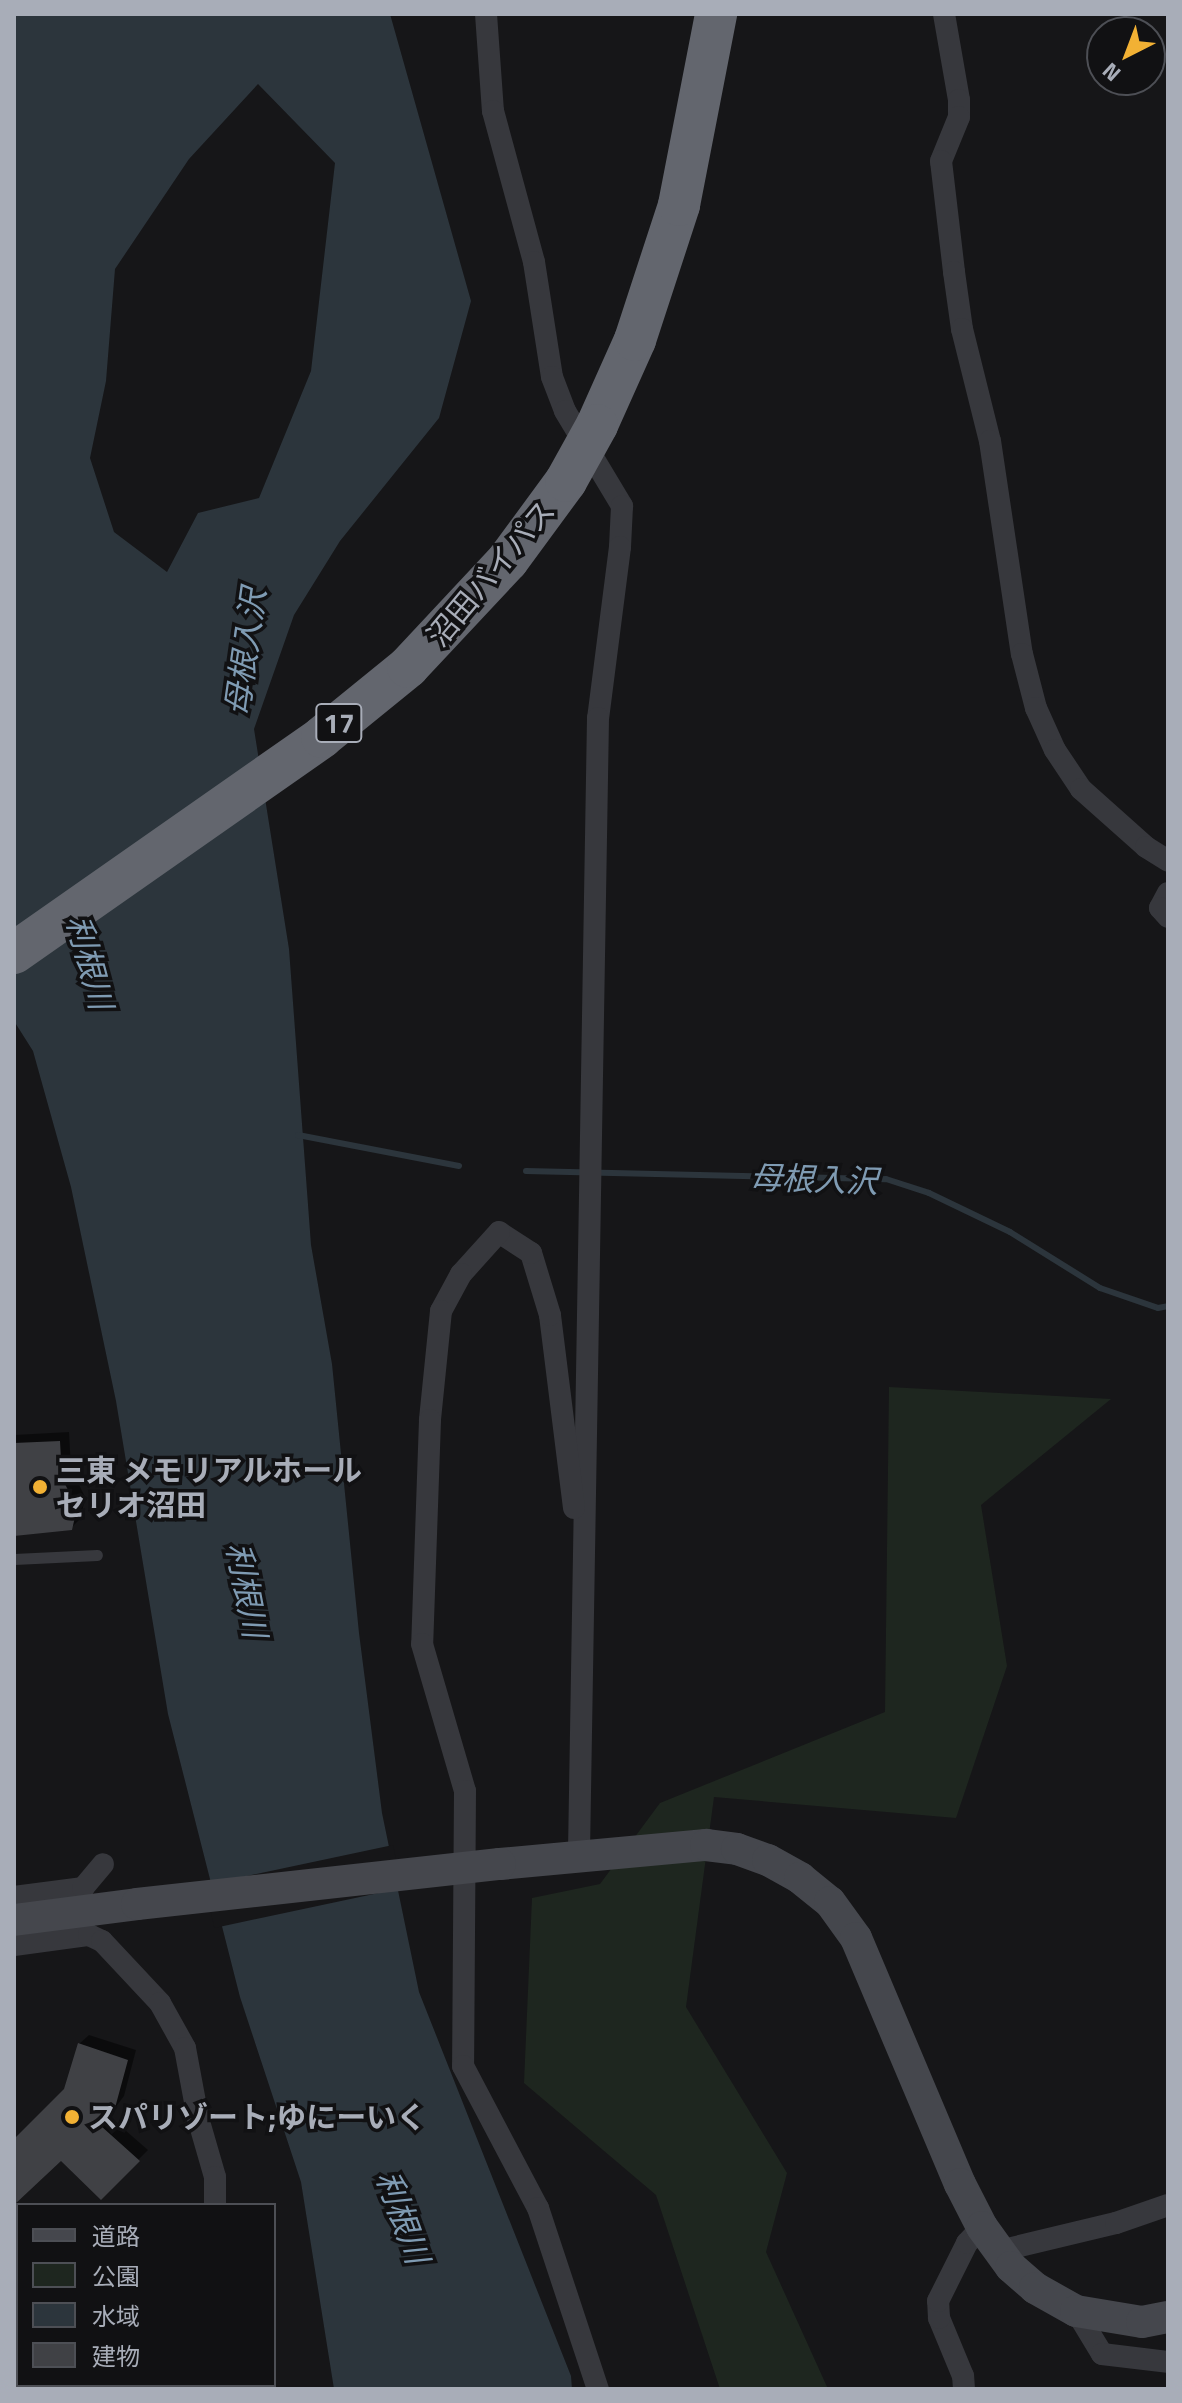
<!DOCTYPE html>
<meta charset="utf-8">
<style>
body{margin:0}
#map{position:relative;width:1182px;height:2403px;overflow:hidden;background:#161618;font-family:"Titillium Web","Noto Sans JP",sans-serif}
div>[style]{position:absolute}
[style*='--x']{left:calc(var(--x)*1px);top:calc(var(--y)*1px);width:calc(var(--w)*1px);rotate:calc(var(--a)*1deg)}
.green>*{inset:0;background:#1e261f;transform-origin:0 0}
.water>*{inset:0;background:#2c353c}
.pier>*{inset:0;background:#161618;transform-origin:0 0}
.shadow>*{inset:0;background:#0007}
.stream>*{height:6px;margin:-3px;padding:0 3px;transform-origin:3px;border-radius:3px;background:#2c353c}
.building>*{inset:0;background:#404145}
.lane>*{height:11px;margin:-5.5px;padding:0 5.5px;transform-origin:5.5px;border-radius:5.5px;background:#37383d}
.street>*{height:22px;margin:-11px;padding:0 11px;transform-origin:11px;border-radius:11px;background:#37383d}
.secondary>*{height:32px;margin:-16px;padding:0 16px;transform-origin:16px;border-radius:16px;background:#45474d}
.highway>*{height:42px;margin:-21px;padding:0 21px;transform-origin:21px;border-radius:21px;background:#63666e}
.secondary-bridge>*{height:32px;margin:-16px;padding:0 16px;transform-origin:16px;border-radius:16px;background:#45474d}
.highway-bridge>*{height:42px;margin:-21px;padding:0 21px;transform-origin:21px;border-radius:21px;background:#63666e}
.dots>*{width:22px;height:22px;translate:-50% -50%;box-sizing:border-box;border:4px solid #111113;border-radius:50%}
span{translate:-50% -50%;white-space:nowrap;text-align:center;line-height:1.15;-webkit-text-stroke:7px #111113;paint-order:stroke}
.shield-label span{padding:2px 6px;background:#111113;border:2px solid;border-radius:6px;-webkit-text-stroke-width:0}
.shield-label{font-size:28px;color:#a8adb8;font-weight:700}
.street-label{font-size:30px;color:#a8adb8}
.poi-label{font-size:30px;color:#a8adb8;font-weight:700}
.left{translate:0 -50%;text-align:left}
.water-label{font-size:32px;color:#7f9bb3;font-style:italic}
.frame{position:absolute;inset:0;border:16px solid #a8adb8;pointer-events:none}
.legend{position:absolute;left:16px;top:2203px;width:260px;height:184px;box-sizing:border-box;background:#111113;border:2px solid #4d4f55;margin:0;padding:10px 14px;list-style:none;font-size:24px;color:#a8adb8}
.legend li{display:flex;align-items:center;gap:16px;height:40px}
.legend b{width:40px;border:2px solid #4d4f55}
.north{position:absolute;left:1086px;top:16px;width:80px;height:80px;box-sizing:border-box;background:#111113;border:2px solid #4d4f55;border-radius:50%;rotate:222deg;font-size:22px;font-weight:700;line-height:32px;text-align:center;color:#a8adb8}
.north::after{content:'';display:block;margin:auto;width:28px;height:36px;background:#f2b134;clip-path:polygon(50% 0,100% 100%,50% 72%,0 100%)}
</style>
<div id="map">
<div class="green">
<div style="clip-path:polygon(889px 1387px,1111px 1399px,981px 1505px,1007px 1666px,956px 1818px,714px 1797px,686px 2007px,787px 2173px,766px 2252px,828px 2389px,720px 2389px,656px 2195px,524px 2083px,532px 1898px,600px 1884px,660px 1803px,885px 1712px)"></div>
<div style="left:76px;top:2385px;width:169px;height:5px"></div>
</div>
<div class="water">
<div style="clip-path:polygon(evenodd,14px 14px,390px 14px,471px 301px,439px 418px,340px 541px,294px 615px,254px 729px,289px 949px,311px 1245px,332px 1364px,359px 1633px,382px 1813px,419px 1992px,571px 2376px,572px 2389px,334px 2389px,301px 2182px,240px 1997px,168px 1714px,116px 1401px,71px 1187px,33px 1051px,14px 1021px,14px 14px,258px 84px,335px 163px,311px 371px,259px 498px,198px 513px,167px 572px,114px 532px,90px 458px,106px 381px,115px 269px,189px 159px,258px 84px)"></div>
</div>
<div class="pier">
<div style="left:393px;top:1845px;width:44px;height:192px;rotate:78deg"></div>
</div>
<div class="shadow">
<div style="clip-path:polygon(69px 1432px,71px 1468px,85px 1497px,81px 1518px,71px 1528px,14px 1534px,14px 1435px)"></div>
<div style="clip-path:polygon(89px 2035px,136px 2050px,124px 2096px,109px 2116px,148px 2150px,101px 2197px,61px 2159px,14px 2191px,14px 2142px,66px 2090px,79px 2044px)"></div>
</div>
<div class="stream">
<div style="--x:298;--y:1135;--w:164;--a:10.9"></div>
<div style="--x:526;--y:1171;--w:360;--a:1.3"></div>
<div style="--x:886;--y:1179;--w:45;--a:18"></div>
<div style="--x:929;--y:1193;--w:90;--a:25.7"></div>
<div style="--x:1010;--y:1232;--w:106;--a:31.9"></div>
<div style="--x:1100;--y:1288;--w:61;--a:19"></div>
<div style="--x:1158;--y:1308;--w:10;--a:-11"></div>
</div>
<div class="building">
<div style="clip-path:polygon(60px 1441px,62px 1478px,77px 1508px,72px 1530px,14px 1536px,14px 1443px)"></div>
<div style="clip-path:polygon(78px 2043px,128px 2060px,115px 2108px,101px 2126px,140px 2161px,101px 2200px,61px 2161px,14px 2205px,14px 2139px,64px 2089px)"></div>
</div>
<div class="lane">
<div style="--x:14;--y:1559;--w:83;--a:-2.8"></div>
</div>
<div class="street">
<div style="--x:486;--y:14;--w:97;--a:85.9"></div>
<div style="--x:493;--y:111;--w:156;--a:74.8"></div>
<div style="--x:534;--y:262;--w:116;--a:81.1"></div>
<div style="--x:552;--y:377;--w:36;--a:69"></div>
<div style="--x:565;--y:411;--w:111;--a:59"></div>
<div style="--x:622;--y:506;--w:41;--a:92.8"></div>
<div style="--x:620;--y:547;--w:172;--a:97.3"></div>
<div style="--x:598;--y:718;--w:1139;--a:90.96"></div>
<div style="--x:944;--y:14;--w:87;--a:80.1"></div>
<div style="--x:959;--y:100;--w:17;--a:90"></div>
<div style="--x:959;--y:117;--w:48;--a:112.2"></div>
<div style="--x:941;--y:161;--w:112;--a:83.3"></div>
<div style="--x:954;--y:272;--w:58;--a:82"></div>
<div style="--x:962;--y:329;--w:115;--a:76"></div>
<div style="--x:990;--y:441;--w:215;--a:81.5"></div>
<div style="--x:1022;--y:654;--w:56;--a:75.5"></div>
<div style="--x:1036;--y:708;--w:46;--a:65.7"></div>
<div style="--x:1055;--y:750;--w:47;--a:56.3"></div>
<div style="--x:1081;--y:789;--w:87;--a:41.7"></div>
<div style="--x:1146;--y:847;--w:26;--a:32"></div>
<div style="--x:1168;--y:893;--w:17;--a:118"></div>
<div style="--x:1160;--y:908;--w:12;--a:48"></div>
<div style="--x:574;--y:1508;--w:194;--a:-97.1"></div>
<div style="--x:550;--y:1315;--w:65;--a:-107"></div>
<div style="--x:531;--y:1253;--w:38;--a:-147"></div>
<div style="--x:499;--y:1232;--w:57;--a:132.1"></div>
<div style="--x:461;--y:1274;--w:42;--a:118.4"></div>
<div style="--x:441;--y:1311;--w:110;--a:95.8"></div>
<div style="--x:430;--y:1420;--w:224;--a:92"></div>
<div style="--x:422;--y:1644;--w:153;--a:73.7"></div>
<div style="--x:465;--y:1791;--w:275;--a:90.4"></div>
<div style="--x:463;--y:2066;--w:161;--a:62.2"></div>
<div style="--x:538;--y:2208;--w:191;--a:71.7"></div>
<div style="--x:14;--y:1897;--w:70;--a:-7.4"></div>
<div style="--x:83;--y:1888;--w:31;--a:-50"></div>
<div style="--x:14;--y:1945;--w:76;--a:-7.6"></div>
<div style="--x:89;--y:1935;--w:14;--a:25"></div>
<div style="--x:102;--y:1941;--w:85;--a:46.9"></div>
<div style="--x:160;--y:2003;--w:51;--a:60.9"></div>
<div style="--x:185;--y:2048;--w:71;--a:79.5"></div>
<div style="--x:198;--y:2118;--w:61;--a:73.9"></div>
<div style="--x:215;--y:2177;--w:28;--a:90"></div>
<div style="--x:999;--y:2251;--w:120;--a:-13.5"></div>
<div style="--x:1116;--y:2223;--w:55;--a:-19.1"></div>
<div style="--x:1076;--y:2311;--w:50;--a:58.8"></div>
<div style="--x:1102;--y:2354;--w:66;--a:6.9"></div>
<div style="--x:65;--y:2389;--w:5;--a:-53"></div>
<div style="--x:964;--y:2389;--w:13;--a:-94"></div>
<div style="--x:963;--y:2376;--w:63;--a:-112.5"></div>
<div style="--x:939;--y:2318;--w:17;--a:-93"></div>
<div style="--x:938;--y:2301;--w:65;--a:-63.4"></div>
<div style="--x:967;--y:2243;--w:22;--a:-47"></div>
</div>
<div class="secondary">
<div style="--x:500;--y:1864;--w:207;--a:-5.3"></div>
<div style="--x:706;--y:1845;--w:31;--a:7"></div>
<div style="--x:737;--y:1849;--w:33;--a:20"></div>
<div style="--x:768;--y:1860;--w:37;--a:29"></div>
<div style="--x:800;--y:1878;--w:38;--a:39"></div>
<div style="--x:830;--y:1902;--w:44;--a:54.2"></div>
<div style="--x:856;--y:1938;--w:267;--a:67.1"></div>
<div style="--x:960;--y:2184;--w:48;--a:62.9"></div>
<div style="--x:982;--y:2227;--w:49;--a:54.1"></div>
<div style="--x:1011;--y:2267;--w:32;--a:41"></div>
<div style="--x:1035;--y:2288;--w:47;--a:29.3"></div>
<div style="--x:1076;--y:2311;--w:67;--a:9.5"></div>
<div style="--x:1142;--y:2322;--w:26;--a:-11"></div>
<div style="--x:14;--y:1920;--w:124;--a:-7.4"></div>
</div>
<div class="highway">
<div style="--x:597;--y:425;--w:93;--a:-65.9"></div>
<div style="--x:635;--y:340;--w:142;--a:-71.9"></div>
<div style="--x:679;--y:205;--w:195;--a:-79"></div>
</div>
<div class="secondary-bridge">
<div style="--x:137;--y:1904;--w:365;--a:-6.3"></div>
</div>
<div class="highway-bridge">
<div style="--x:14;--y:953;--w:376;--a:-35"></div>
<div style="--x:322;--y:737;--w:111;--a:-39.1"></div>
<div style="--x:408;--y:667;--w:146;--a:-46.9"></div>
<div style="--x:508;--y:560;--w:98;--a:-53.7"></div>
<div style="--x:566;--y:481;--w:64;--a:-61"></div>
</div>
<div class="dots">
<div style="left:40px;top:1487px;background:#f2b134"></div>
<div style="left:72px;top:2117px;background:#f2b134"></div>
</div>
<div class="shield-label">
<span style="left:339px;top:723px">17</span>
</div>
<div class="street-label">
<span style="left:491px;top:573px;rotate:-50deg">沼田バイパス</span>
</div>
<div class="poi-label">
<span class="left" style="left:56px;top:1487px">三東 メモリアルホール<br>セリオ沼田</span>
<span class="left" style="left:88px;top:2117px">スパリゾート;ゆにーいく</span>
</div>
<div class="water-label">
<span style="left:245px;top:652px;rotate:-82deg">母根入沢</span>
<span style="left:90px;top:962px;rotate:75deg">利根川</span>
<span style="left:814px;top:1179px;rotate:2deg">母根入沢</span>
<span style="left:247px;top:1590px;rotate:79deg">利根川</span>
<span style="left:403px;top:2217px;rotate:70deg">利根川</span>
</div>
<div class="frame"></div>
<ul class="legend">
<li><b style="height:10px;background:#45474d"></b>道路</li>
<li><b style="height:22px;background:#1e261f"></b>公園</li>
<li><b style="height:22px;background:#2c353c"></b>水域</li>
<li><b style="height:22px;background:#404145"></b>建物</li>
</ul>
<div class="north">N</div>
</div>
